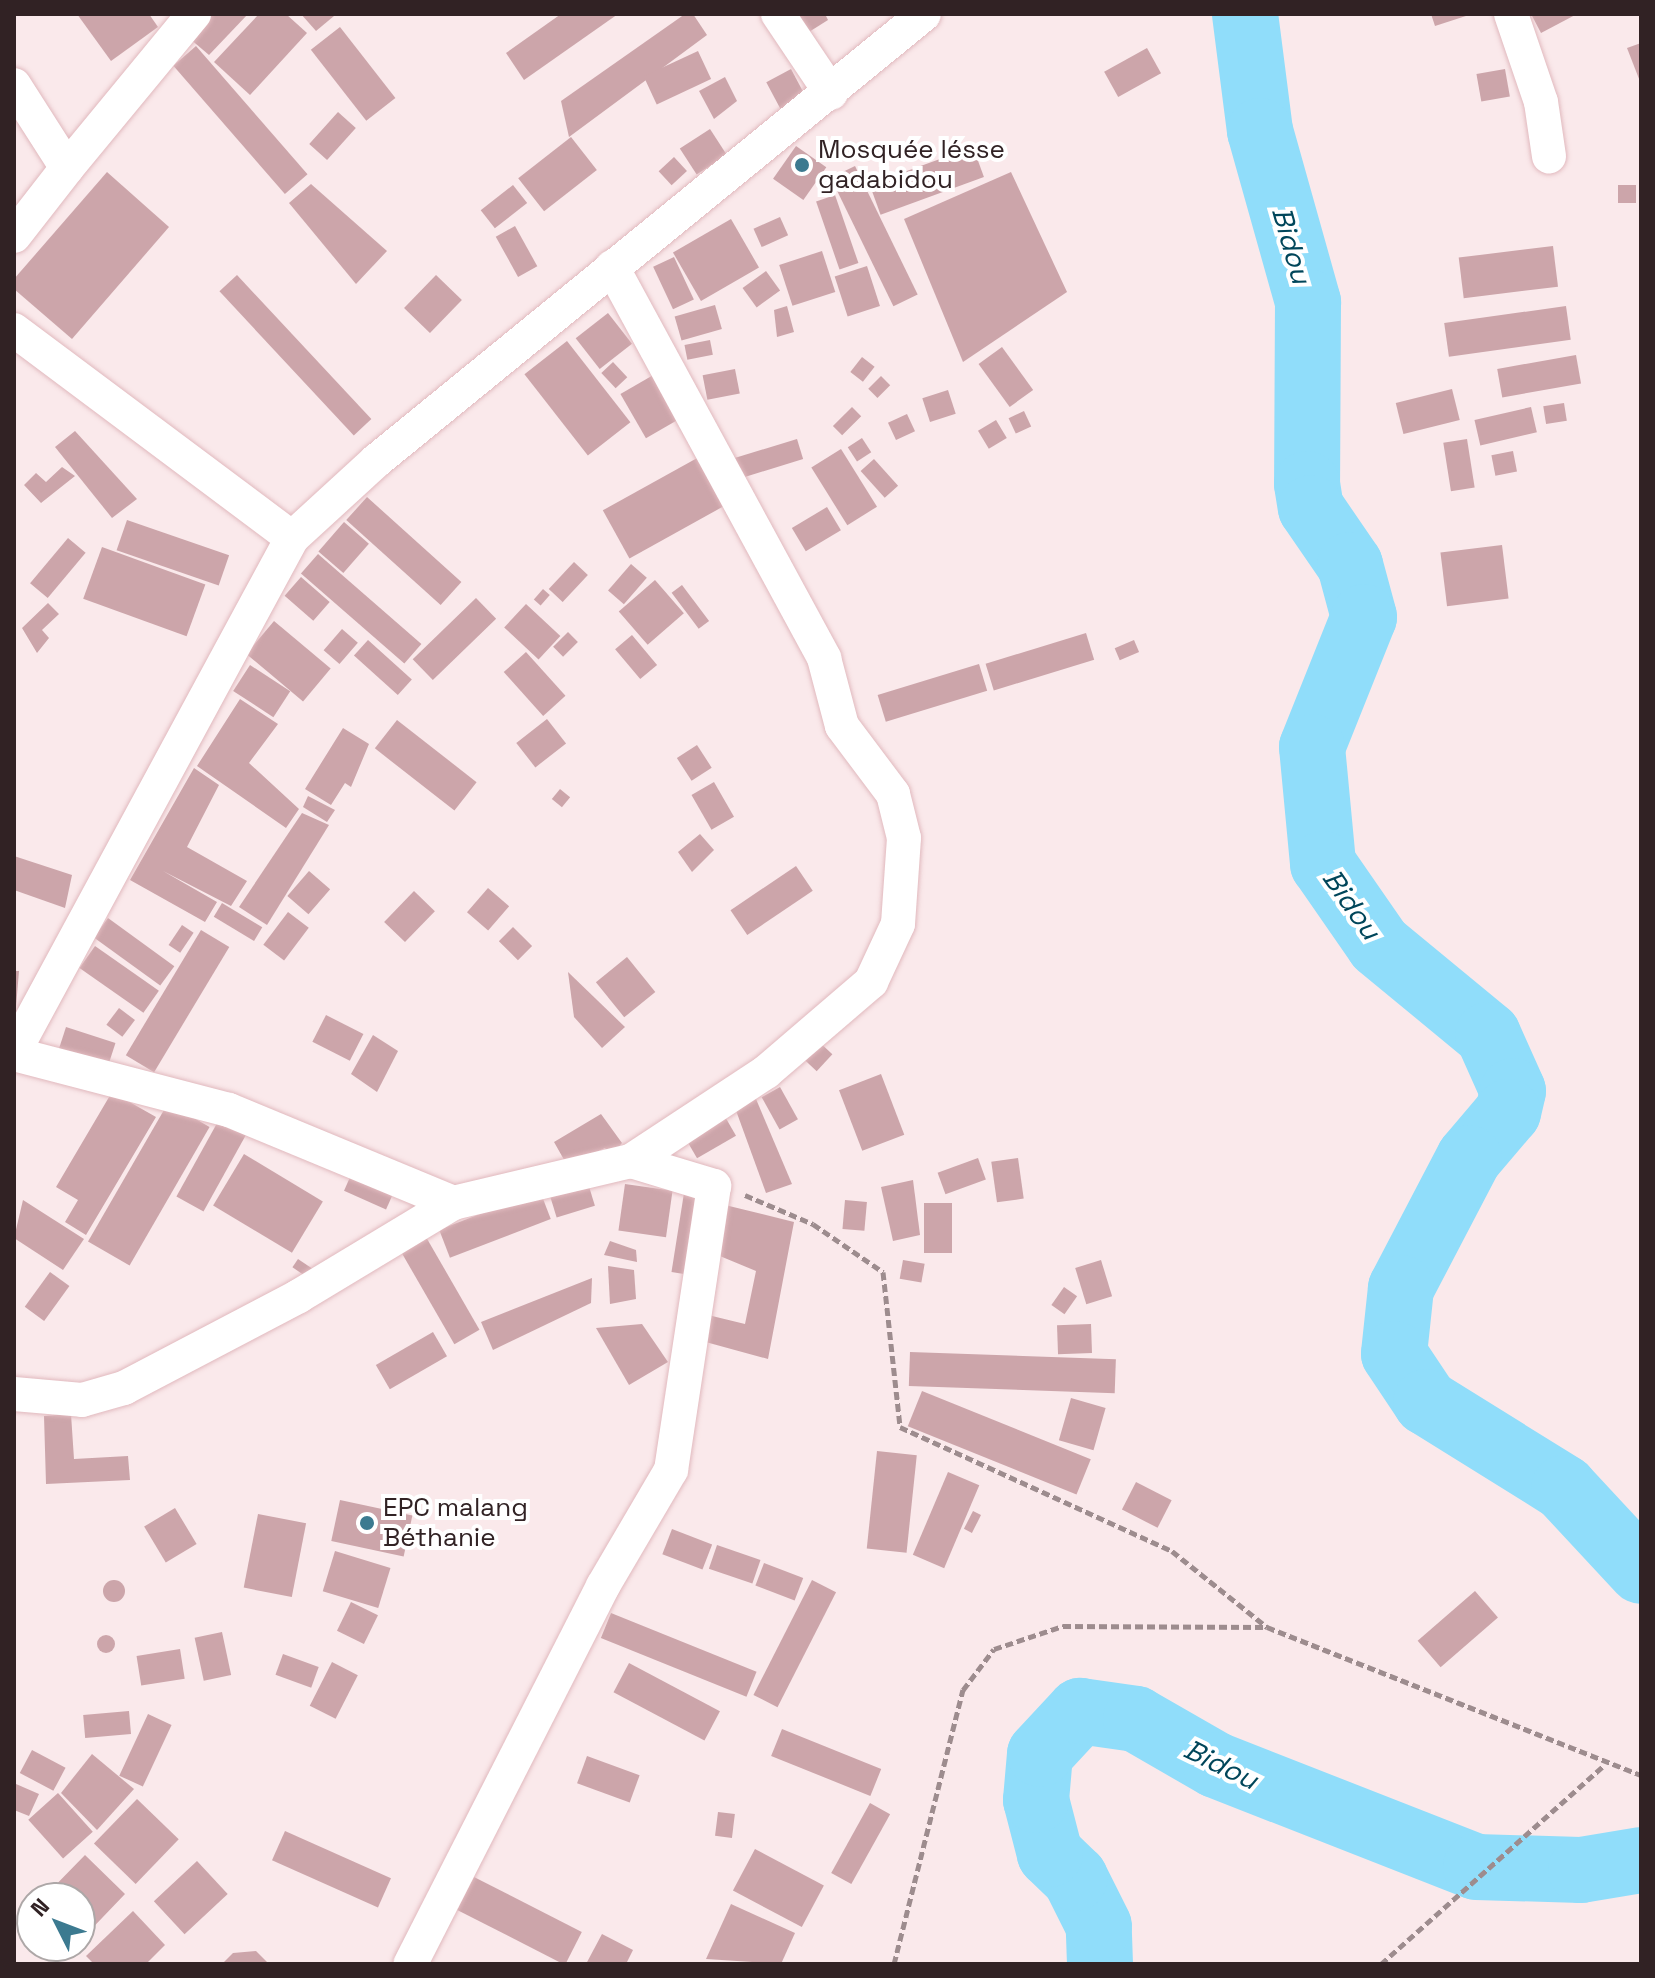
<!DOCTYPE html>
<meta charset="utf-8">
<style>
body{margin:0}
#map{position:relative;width:1655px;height:1978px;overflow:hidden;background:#fae9eb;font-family:"Space Grotesk",sans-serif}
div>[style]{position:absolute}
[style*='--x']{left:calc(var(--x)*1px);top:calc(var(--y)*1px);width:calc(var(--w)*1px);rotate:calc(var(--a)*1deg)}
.river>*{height:66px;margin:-33px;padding:0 33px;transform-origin:33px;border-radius:33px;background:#90ddfa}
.building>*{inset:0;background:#cca5aa;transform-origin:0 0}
.round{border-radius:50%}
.path>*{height:5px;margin-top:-2.5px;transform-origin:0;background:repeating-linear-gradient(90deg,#9d8c8e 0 8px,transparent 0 12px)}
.roads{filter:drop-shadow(0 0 2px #e1b9be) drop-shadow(0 0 2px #e1b9be)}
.street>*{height:34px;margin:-17px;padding:0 17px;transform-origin:17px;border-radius:17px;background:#fff}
.dots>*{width:22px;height:22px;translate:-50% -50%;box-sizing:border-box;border:4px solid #fff;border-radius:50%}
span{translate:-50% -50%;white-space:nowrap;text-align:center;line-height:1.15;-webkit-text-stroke:8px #fff;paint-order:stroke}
.poi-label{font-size:26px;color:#312224}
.left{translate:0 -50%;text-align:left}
.water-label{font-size:28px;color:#00465a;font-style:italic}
.frame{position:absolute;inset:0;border:16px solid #312224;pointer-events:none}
.north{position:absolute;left:16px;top:1882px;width:80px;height:80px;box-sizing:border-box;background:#fff;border:2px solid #ada7a7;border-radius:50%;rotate:312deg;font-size:22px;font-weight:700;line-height:32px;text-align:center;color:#312224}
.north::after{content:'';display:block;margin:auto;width:28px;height:36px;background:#3c7a90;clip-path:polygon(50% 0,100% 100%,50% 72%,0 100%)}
</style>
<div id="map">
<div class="river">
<div style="--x:1245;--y:14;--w:118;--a:82.7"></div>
<div style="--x:1260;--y:131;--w:178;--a:74.3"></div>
<div style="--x:1308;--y:302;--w:182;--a:90.3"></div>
<div style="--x:1307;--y:484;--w:24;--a:81"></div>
<div style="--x:1311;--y:508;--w:69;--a:55.6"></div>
<div style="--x:1350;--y:565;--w:54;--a:74.9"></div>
<div style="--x:1364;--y:617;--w:140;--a:111.8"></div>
<div style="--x:1312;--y:747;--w:118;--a:84.6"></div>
<div style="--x:1323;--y:864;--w:98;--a:55.3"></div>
<div style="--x:1379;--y:945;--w:141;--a:39.5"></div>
<div style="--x:1488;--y:1035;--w:61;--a:65.9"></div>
<div style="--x:1513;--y:1091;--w:22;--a:103"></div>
<div style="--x:1508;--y:1112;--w:60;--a:130.3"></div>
<div style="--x:1469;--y:1158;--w:147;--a:117.6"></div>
<div style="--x:1401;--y:1288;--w:66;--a:96.1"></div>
<div style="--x:1394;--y:1354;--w:58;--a:56.3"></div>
<div style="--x:1426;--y:1402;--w:163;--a:31.9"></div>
<div style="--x:1564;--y:1488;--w:113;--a:47.1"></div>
<div style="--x:1100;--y:1964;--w:38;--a:-92"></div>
<div style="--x:1099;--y:1926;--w:54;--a:-116.6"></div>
<div style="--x:1075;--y:1878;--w:35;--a:-136"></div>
<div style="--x:1050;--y:1854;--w:56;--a:-104.5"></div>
<div style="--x:1036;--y:1800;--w:46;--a:-85"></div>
<div style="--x:1040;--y:1754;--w:59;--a:-47.1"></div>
<div style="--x:1080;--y:1711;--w:57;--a:8.1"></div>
<div style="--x:1136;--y:1719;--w:92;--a:29.9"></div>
<div style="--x:1216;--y:1765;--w:279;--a:21.4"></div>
<div style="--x:1476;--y:1867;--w:105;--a:1.6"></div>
<div style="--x:1581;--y:1870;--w:61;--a:-9.5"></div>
</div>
<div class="building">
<div style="clip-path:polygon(77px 14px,149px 14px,158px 27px,111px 61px)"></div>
<div style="clip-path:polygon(212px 14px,248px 14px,209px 55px,189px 38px)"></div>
<div style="clip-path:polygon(259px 14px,286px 14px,307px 33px,250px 95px,214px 62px)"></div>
<div style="clip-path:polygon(301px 14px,332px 14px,334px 16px,316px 31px)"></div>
<div style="clip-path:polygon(561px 14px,618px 14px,524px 80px,506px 53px)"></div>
<div style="clip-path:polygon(685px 14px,693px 14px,707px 35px,569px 137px,561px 101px)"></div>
<div style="clip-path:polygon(787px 14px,825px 14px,828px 20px,801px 37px)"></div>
<div style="clip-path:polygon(1431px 14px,1469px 14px,1469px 15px,1435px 26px)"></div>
<div style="clip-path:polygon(1531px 14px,1577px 14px,1541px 33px)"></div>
<div style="left:340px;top:27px;width:90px;height:37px;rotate:52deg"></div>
<div style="clip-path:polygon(1641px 43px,1641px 84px,1627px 48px)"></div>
<div style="left:196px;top:46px;width:170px;height:30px;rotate:49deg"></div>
<div style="left:1147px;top:48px;width:29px;height:49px;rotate:61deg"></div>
<div style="left:698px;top:51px;width:31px;height:60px;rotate:65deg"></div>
<div style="left:791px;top:69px;width:36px;height:28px;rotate:62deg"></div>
<div style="left:1505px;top:69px;width:28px;height:29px;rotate:80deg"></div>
<div style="clip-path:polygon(725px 77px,737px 101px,714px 119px,699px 91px)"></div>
<div style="left:338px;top:112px;width:24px;height:43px;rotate:42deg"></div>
<div style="left:710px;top:129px;width:31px;height:36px;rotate:57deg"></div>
<div style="left:571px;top:137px;width:42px;height:67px;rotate:52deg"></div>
<div style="left:796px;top:146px;width:37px;height:40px;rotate:35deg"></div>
<div style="left:973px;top:147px;width:32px;height:110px;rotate:70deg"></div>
<div style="left:674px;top:157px;width:19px;height:21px;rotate:47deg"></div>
<div style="left:855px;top:166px;width:143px;height:27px;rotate:64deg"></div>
<div style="clip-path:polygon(107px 172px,169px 227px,72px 339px,14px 289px,14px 279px)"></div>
<div style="clip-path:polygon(1011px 172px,1067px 292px,963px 362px,904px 219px)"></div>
<div style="clip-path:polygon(311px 184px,387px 251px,356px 284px,289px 203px)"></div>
<div style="left:513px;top:185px;width:23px;height:41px;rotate:52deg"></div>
<div style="left:1618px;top:185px;width:18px;height:18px"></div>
<div style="left:835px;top:195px;width:72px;height:20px;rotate:71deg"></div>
<div style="left:780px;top:217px;width:20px;height:29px;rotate:66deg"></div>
<div style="left:731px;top:219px;width:56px;height:67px;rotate:60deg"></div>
<div style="left:515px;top:226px;width:46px;height:22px;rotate:61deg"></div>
<div style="left:1553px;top:246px;width:41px;height:95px;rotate:83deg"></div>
<div style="left:822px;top:251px;width:43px;height:45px;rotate:72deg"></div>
<div style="left:674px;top:257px;width:47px;height:23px;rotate:65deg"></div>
<div style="left:867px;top:266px;width:42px;height:34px;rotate:72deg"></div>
<div style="left:766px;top:271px;width:24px;height:29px;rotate:54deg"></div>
<div style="left:237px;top:275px;width:197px;height:24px;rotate:47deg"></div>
<div style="left:436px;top:275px;width:36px;height:46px;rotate:44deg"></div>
<div style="left:715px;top:305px;width:25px;height:42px;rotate:74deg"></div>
<div style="clip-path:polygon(787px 306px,794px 332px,777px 337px,774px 310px)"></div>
<div style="left:1566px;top:306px;width:34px;height:123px;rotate:82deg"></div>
<div style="left:608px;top:313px;width:39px;height:41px;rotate:52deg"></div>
<div style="left:710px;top:340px;width:15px;height:26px;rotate:79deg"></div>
<div style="left:567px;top:341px;width:103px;height:54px;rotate:52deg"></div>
<div style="left:1002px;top:347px;width:53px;height:29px;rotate:54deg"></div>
<div style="left:1576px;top:355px;width:29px;height:80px;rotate:80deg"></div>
<div style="left:862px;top:357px;width:16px;height:19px;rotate:38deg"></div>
<div style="left:613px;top:362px;width:21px;height:16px;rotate:47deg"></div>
<div style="left:735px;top:369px;width:25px;height:33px;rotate:79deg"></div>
<div style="left:662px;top:370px;width:51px;height:48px;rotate:60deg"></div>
<div style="left:881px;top:376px;width:13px;height:18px;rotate:45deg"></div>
<div style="left:1452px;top:389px;width:32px;height:58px;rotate:76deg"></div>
<div style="left:948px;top:390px;width:25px;height:27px;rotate:72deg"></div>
<div style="left:1564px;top:403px;width:18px;height:21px;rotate:81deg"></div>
<div style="left:852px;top:407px;width:13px;height:27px;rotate:45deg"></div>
<div style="left:1531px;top:407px;width:26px;height:58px;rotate:77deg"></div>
<div style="left:1024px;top:411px;width:17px;height:17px;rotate:65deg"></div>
<div style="left:907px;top:414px;width:19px;height:21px;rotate:65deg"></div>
<div style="left:996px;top:420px;width:21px;height:21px;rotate:59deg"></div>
<div style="clip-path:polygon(75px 431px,137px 499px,112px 518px,55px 447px)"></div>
<div style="left:862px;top:438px;width:17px;height:17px;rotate:57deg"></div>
<div style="left:797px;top:439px;width:21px;height:66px;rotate:73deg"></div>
<div style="left:1467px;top:439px;width:49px;height:24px;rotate:81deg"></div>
<div style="left:841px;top:449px;width:68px;height:35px;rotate:58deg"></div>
<div style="left:1513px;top:451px;width:21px;height:22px;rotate:79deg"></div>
<div style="left:699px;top:457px;width:55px;height:110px;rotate:61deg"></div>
<div style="left:874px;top:459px;width:36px;height:18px;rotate:48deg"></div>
<div style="clip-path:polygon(62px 467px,75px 476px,41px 503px,24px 485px,36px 473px,46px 482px)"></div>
<div style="left:367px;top:497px;width:127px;height:31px;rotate:42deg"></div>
<div style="left:827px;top:507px;width:27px;height:41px;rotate:59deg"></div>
<div style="left:127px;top:520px;width:108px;height:32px;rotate:19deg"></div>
<div style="left:344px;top:522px;width:33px;height:39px;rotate:41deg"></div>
<div style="left:68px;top:538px;width:23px;height:59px;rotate:40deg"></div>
<div style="left:1502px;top:545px;width:54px;height:62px;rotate:83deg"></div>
<div style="left:102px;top:547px;width:110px;height:55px;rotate:20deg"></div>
<div style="left:318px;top:554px;width:137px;height:26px;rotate:41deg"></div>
<div style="left:574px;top:562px;width:19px;height:37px;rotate:43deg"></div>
<div style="left:631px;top:564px;width:21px;height:35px;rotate:41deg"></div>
<div style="left:301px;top:577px;width:38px;height:25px;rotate:41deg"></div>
<div style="left:655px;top:580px;width:44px;height:48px;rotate:49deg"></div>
<div style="left:682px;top:585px;width:45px;height:13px;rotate:53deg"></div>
<div style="left:543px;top:589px;width:9px;height:14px;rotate:41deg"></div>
<div style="left:476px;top:598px;width:29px;height:88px;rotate:46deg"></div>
<div style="clip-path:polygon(48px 603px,59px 614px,42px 630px,49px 638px,37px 653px,22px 628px)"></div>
<div style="left:526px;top:604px;width:47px;height:32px;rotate:43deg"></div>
<div style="left:274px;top:621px;width:74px;height:43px;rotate:40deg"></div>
<div style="left:342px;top:629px;width:21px;height:28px;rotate:41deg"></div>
<div style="left:568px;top:632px;width:14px;height:21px;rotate:45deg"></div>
<div style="left:1086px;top:633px;width:28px;height:105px;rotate:73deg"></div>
<div style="left:632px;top:635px;width:39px;height:22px;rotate:50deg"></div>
<div style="left:368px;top:640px;width:59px;height:21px;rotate:42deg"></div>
<div style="left:1134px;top:640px;width:13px;height:21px;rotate:67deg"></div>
<div style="left:526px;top:652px;width:59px;height:30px;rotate:48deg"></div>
<div style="left:979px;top:664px;width:28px;height:106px;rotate:73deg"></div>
<div style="left:250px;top:665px;width:48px;height:31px;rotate:33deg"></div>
<div style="clip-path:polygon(240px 699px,278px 724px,249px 763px,299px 809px,286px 828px,197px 766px)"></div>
<div style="left:547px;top:719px;width:31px;height:39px;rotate:52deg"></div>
<div style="left:397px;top:720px;width:101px;height:36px;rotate:38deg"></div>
<div style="clip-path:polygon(343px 728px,369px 744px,351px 787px,345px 783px,331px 805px,305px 789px)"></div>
<div style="left:697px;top:745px;width:27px;height:24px;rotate:57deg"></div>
<div style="clip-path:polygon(194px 768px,219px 785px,187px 847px,247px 881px,231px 906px,163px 871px,217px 902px,205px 922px,130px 880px)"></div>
<div style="left:714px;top:782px;width:40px;height:26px;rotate:60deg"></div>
<div style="left:560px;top:789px;width:13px;height:13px;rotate:39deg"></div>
<div style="clip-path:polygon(308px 796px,335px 810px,327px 822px,303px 807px)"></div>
<div style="clip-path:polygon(302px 813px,329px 825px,267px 925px,239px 907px)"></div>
<div style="clip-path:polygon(700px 834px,714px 850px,692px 872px,678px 852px)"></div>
<div style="clip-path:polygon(14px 856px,72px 875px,65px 908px,14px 890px)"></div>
<div style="left:796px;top:866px;width:30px;height:79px;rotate:56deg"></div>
<div style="left:309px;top:871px;width:28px;height:33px;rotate:41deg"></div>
<div style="left:488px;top:888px;width:28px;height:32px;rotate:41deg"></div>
<div style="left:414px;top:891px;width:29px;height:43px;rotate:44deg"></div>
<div style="left:222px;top:903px;width:47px;height:16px;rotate:31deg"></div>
<div style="left:288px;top:912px;width:26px;height:41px;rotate:37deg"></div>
<div style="left:108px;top:918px;width:82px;height:24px;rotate:36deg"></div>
<div style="left:182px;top:925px;width:14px;height:24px;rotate:34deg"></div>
<div style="left:513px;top:927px;width:27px;height:20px;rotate:45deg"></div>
<div style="left:201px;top:930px;width:33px;height:146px;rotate:31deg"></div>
<div style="left:95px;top:946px;width:78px;height:27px;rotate:35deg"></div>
<div style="left:627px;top:957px;width:45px;height:40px;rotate:51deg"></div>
<div style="clip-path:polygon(14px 971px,19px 971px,16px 1007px,14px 1007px)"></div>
<div style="clip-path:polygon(568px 972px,625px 1027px,602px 1048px,574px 1017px)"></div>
<div style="left:119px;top:1008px;width:20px;height:21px;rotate:37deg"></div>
<div style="left:326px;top:1015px;width:42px;height:30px;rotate:27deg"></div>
<div style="left:66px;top:1027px;width:52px;height:27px;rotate:18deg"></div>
<div style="clip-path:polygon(373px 1035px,398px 1051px,377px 1092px,351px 1074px)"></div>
<div style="left:817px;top:1040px;width:21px;height:23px;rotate:43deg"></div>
<div style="left:881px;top:1074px;width:65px;height:45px;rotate:69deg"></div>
<div style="left:780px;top:1087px;width:37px;height:21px;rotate:61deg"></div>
<div style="clip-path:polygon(112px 1092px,156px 1117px,86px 1235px,65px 1222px,78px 1200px,56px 1187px)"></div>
<div style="clip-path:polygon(756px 1099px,792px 1184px,766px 1193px,734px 1105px)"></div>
<div style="left:168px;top:1103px;width:48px;height:160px;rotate:30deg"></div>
<div style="clip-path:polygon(601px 1114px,622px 1143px,611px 1156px,605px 1148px,567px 1165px,554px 1142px)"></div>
<div style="left:724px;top:1115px;width:24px;height:45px;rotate:60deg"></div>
<div style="left:221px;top:1116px;width:31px;height:92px;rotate:29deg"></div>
<div style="left:244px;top:1154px;width:92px;height:60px;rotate:31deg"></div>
<div style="left:978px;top:1158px;width:23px;height:43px;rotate:70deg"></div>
<div style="left:1018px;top:1158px;width:41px;height:27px;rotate:82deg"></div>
<div style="left:355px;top:1166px;width:46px;height:27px;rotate:24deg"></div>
<div style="left:587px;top:1180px;width:27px;height:40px;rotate:73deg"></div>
<div style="clip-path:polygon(913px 1180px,920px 1235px,893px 1241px,881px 1187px)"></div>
<div style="left:625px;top:1184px;width:48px;height:47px;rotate:8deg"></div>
<div style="left:540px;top:1191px;width:30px;height:108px;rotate:69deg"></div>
<div style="left:684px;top:1193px;width:25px;height:80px;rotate:9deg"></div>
<div style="clip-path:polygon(23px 1200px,84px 1239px,63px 1270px,14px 1238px)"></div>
<div style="left:845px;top:1200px;width:22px;height:29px;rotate:5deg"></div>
<div style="left:924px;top:1203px;width:28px;height:50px"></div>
<div style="clip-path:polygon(725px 1205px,794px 1222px,768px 1359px,702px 1341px,708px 1315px,745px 1324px,756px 1271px,715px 1254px)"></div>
<div style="left:426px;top:1237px;width:107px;height:29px;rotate:60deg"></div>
<div style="clip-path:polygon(610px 1241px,636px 1250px,637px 1262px,604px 1255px)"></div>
<div style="left:298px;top:1259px;width:27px;height:10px;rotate:34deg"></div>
<div style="left:903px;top:1260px;width:22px;height:19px;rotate:10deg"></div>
<div style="left:1101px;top:1260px;width:38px;height:27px;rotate:73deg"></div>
<div style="clip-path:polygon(608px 1266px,634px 1270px,636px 1299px,610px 1304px)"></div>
<div style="left:50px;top:1272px;width:24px;height:43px;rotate:36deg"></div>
<div style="clip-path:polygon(592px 1278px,591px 1303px,493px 1350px,481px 1322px)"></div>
<div style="left:1064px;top:1287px;width:16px;height:22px;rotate:35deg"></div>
<div style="clip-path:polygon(642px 1324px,668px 1362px,629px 1385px,596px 1328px)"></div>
<div style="left:1091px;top:1324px;width:29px;height:34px;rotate:88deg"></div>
<div style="left:433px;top:1332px;width:28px;height:66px;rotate:60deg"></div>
<div style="left:910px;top:1352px;width:206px;height:34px;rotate:2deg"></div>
<div style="left:922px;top:1391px;width:182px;height:38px;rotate:22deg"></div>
<div style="left:1071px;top:1398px;width:36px;height:44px;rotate:16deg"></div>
<div style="clip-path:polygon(71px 1414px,74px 1459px,128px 1456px,130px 1480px,46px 1484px,44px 1416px)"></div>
<div style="left:877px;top:1451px;width:40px;height:98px;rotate:6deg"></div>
<div style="left:948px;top:1472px;width:34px;height:90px;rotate:23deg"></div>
<div style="left:1136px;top:1482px;width:40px;height:31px;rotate:27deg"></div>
<div style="left:340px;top:1500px;width:74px;height:42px;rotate:12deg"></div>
<div style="left:175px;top:1508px;width:42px;height:36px;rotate:59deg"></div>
<div style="left:973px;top:1511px;width:9px;height:20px;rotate:27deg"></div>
<div style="left:258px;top:1514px;width:49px;height:75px;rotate:11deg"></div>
<div style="left:672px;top:1529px;width:43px;height:27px;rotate:21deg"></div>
<div style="left:717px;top:1545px;width:46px;height:25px;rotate:19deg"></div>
<div style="left:335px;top:1551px;width:58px;height:42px;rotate:17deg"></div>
<div style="left:764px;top:1563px;width:42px;height:24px;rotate:21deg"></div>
<div class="round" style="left:103px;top:1580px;width:22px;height:22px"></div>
<div style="left:812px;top:1580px;width:27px;height:129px;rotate:27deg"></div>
<div style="left:1475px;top:1591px;width:35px;height:76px;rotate:49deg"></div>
<div style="left:351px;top:1602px;width:30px;height:32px;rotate:26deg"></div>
<div style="left:611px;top:1613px;width:157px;height:27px;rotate:22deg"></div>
<div style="left:222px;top:1632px;width:44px;height:28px;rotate:78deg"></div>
<div class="round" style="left:97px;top:1635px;width:18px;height:18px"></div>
<div style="left:180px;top:1649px;width:30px;height:44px;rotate:81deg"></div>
<div style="left:283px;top:1654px;width:38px;height:22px;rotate:20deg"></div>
<div style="left:332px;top:1662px;width:29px;height:49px;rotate:27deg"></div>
<div style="left:629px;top:1663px;width:103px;height:33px;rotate:28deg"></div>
<div style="left:129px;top:1711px;width:23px;height:46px;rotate:85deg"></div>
<div style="left:148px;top:1714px;width:26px;height:68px;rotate:25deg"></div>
<div style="left:782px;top:1729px;width:107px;height:29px;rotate:22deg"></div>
<div style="left:32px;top:1750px;width:38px;height:26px;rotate:28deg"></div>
<div style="clip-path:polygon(92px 1754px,134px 1789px,97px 1830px,61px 1793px)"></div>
<div style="left:587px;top:1756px;width:56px;height:29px;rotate:20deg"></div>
<div style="clip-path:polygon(16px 1784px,39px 1794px,29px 1816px,14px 1810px)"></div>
<div style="left:58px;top:1793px;width:52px;height:40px;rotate:48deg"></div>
<div style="left:137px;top:1799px;width:58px;height:62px;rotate:44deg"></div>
<div style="left:870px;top:1803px;width:23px;height:80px;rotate:29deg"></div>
<div style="left:718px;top:1812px;width:17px;height:24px;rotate:7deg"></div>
<div style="left:285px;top:1831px;width:116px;height:32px;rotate:24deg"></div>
<div style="left:755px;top:1849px;width:78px;height:47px;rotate:28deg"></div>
<div style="clip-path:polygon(85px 1855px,125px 1894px,80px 1941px,80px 1898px,43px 1898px)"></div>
<div style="left:197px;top:1861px;width:45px;height:59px;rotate:47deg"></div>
<div style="left:474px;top:1877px;width:121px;height:37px;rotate:27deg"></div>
<div style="clip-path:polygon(731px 1904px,795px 1933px,781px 1964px,706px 1959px)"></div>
<div style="clip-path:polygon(133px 1911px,165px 1945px,146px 1964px,94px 1964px,86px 1956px)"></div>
<div style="clip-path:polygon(602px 1934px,633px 1950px,626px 1964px,586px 1964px)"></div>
<div style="clip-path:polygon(256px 1951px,269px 1964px,222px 1964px,233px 1953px)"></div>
</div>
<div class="path">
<div style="--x:745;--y:1195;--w:74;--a:23.1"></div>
<div style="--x:813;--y:1224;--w:85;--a:34.4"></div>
<div style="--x:883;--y:1272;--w:156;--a:83.7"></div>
<div style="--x:900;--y:1427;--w:299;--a:24.5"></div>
<div style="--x:1172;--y:1551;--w:122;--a:38.7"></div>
<div style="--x:1267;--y:1627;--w:402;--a:21.6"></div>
<div style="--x:894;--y:1964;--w:283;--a:-75.9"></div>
<div style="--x:963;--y:1690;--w:51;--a:-52.9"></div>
<div style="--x:994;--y:1649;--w:73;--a:-18.4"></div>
<div style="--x:1063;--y:1626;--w:203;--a:0.3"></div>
<div style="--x:1381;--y:1964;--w:299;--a:-41.7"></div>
</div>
<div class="roads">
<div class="street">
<div style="--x:778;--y:14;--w:95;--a:56.1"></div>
<div style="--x:1511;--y:14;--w:93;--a:71.2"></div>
<div style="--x:1541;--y:102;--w:55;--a:81.6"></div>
<div style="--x:14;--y:85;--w:98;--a:57.4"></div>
<div style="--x:67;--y:168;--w:86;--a:127.9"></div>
<div style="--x:67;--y:168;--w:200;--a:-50.5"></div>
<div style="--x:612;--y:267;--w:445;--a:61.5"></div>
<div style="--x:824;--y:658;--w:70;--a:75.2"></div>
<div style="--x:842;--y:726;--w:85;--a:53.1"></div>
<div style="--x:893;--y:794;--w:45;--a:76"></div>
<div style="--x:904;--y:838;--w:86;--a:94"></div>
<div style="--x:898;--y:924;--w:64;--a:115"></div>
<div style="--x:871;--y:982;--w:138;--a:139.4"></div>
<div style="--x:766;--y:1072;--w:162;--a:146.6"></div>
<div style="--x:14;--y:330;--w:347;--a:36.8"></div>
<div style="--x:14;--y:1052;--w:584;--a:-61.59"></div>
<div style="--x:292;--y:538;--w:114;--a:-42.5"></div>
<div style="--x:376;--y:461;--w:707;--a:-39.2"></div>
<div style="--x:14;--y:1054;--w:222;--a:14.6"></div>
<div style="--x:229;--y:1110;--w:243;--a:22.5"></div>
<div style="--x:14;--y:1394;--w:68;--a:5"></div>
<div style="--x:82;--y:1400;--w:44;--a:-15.9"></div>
<div style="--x:124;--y:1388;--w:198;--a:-27.7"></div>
<div style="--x:299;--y:1296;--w:180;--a:-31.1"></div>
<div style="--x:453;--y:1203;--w:183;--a:-13.3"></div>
<div style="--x:631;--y:1161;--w:87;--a:16.8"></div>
<div style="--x:714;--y:1186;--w:287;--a:98.6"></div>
<div style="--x:671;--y:1470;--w:134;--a:120.4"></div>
<div style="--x:603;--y:1586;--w:424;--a:117"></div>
</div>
</div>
<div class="dots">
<div style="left:802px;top:165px;background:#3c7a90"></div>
<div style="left:367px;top:1523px;background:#3c7a90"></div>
</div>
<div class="poi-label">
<span class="left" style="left:818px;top:165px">Mosquée lésse<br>gadabidou</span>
<span class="left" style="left:383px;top:1523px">EPC malang<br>Béthanie</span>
</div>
<div class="water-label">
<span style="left:1292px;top:245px;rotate:74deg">Bidou</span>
<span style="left:1352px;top:904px;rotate:55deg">Bidou</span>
<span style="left:1221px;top:1764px;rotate:26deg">Bidou</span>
</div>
<div class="frame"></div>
<div class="north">N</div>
</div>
